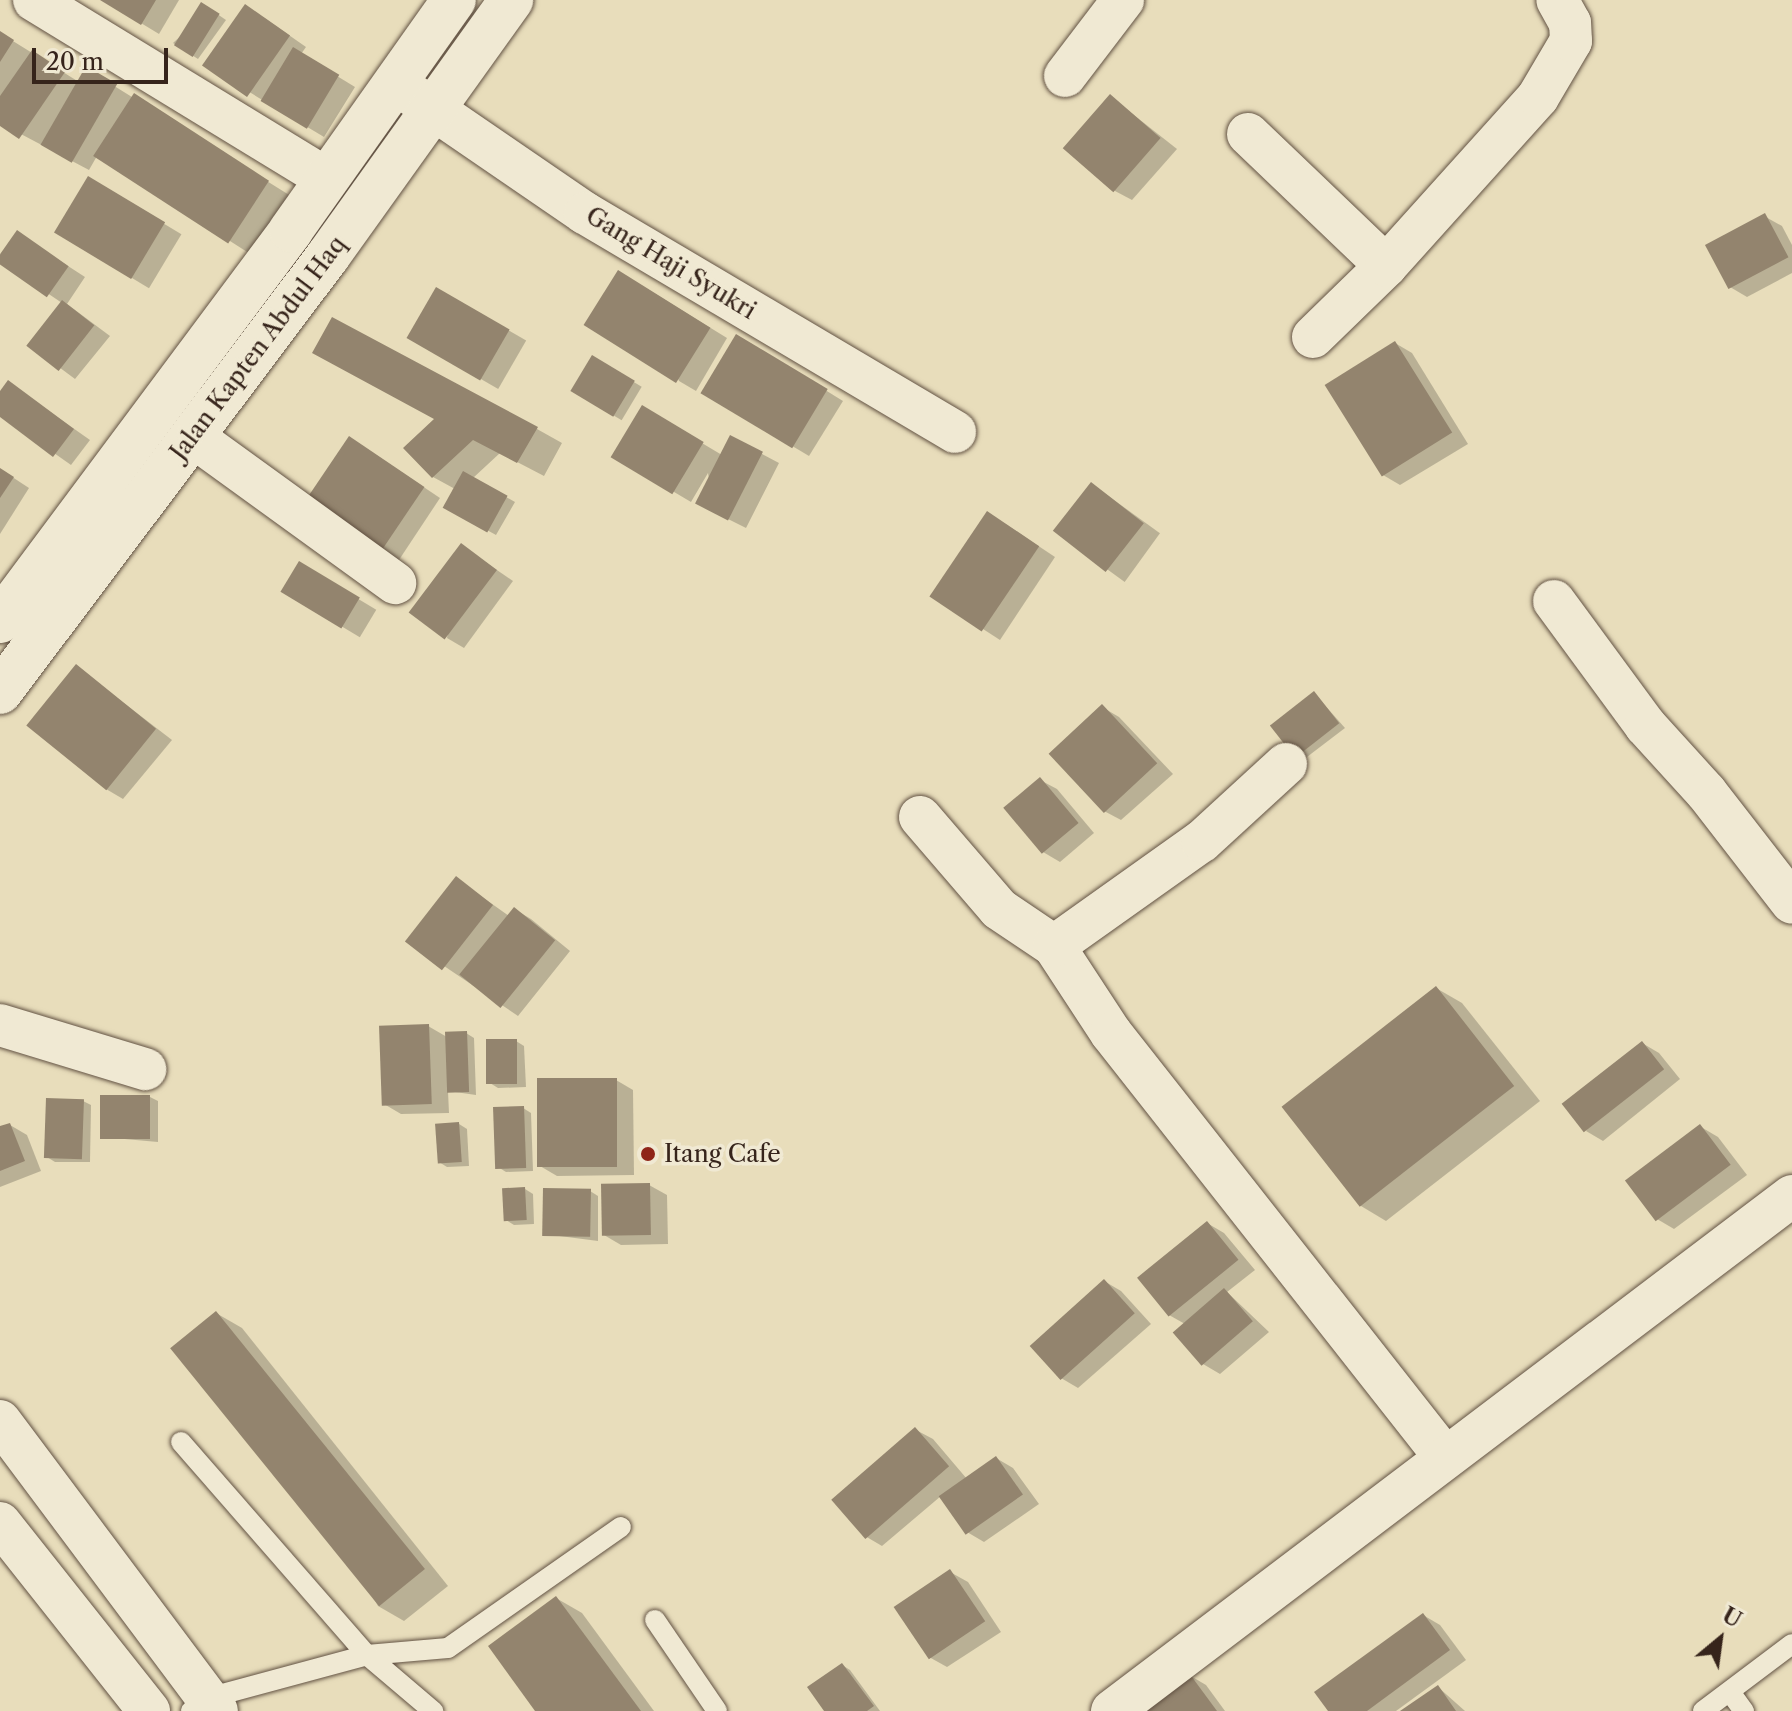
<!DOCTYPE html>
<style>
body{margin:0}
#map{position:relative;width:1792px;height:1711px;overflow:hidden;background:#e8ddbb;font-family:"Libre Caslon Text",serif}
div>[style]{position:absolute}
[style*='--x']{left:calc(var(--x)*1px);top:calc(var(--y)*1px);width:calc(var(--w)*1px);rotate:calc(var(--a)*1deg)}
.shadow>*{inset:0;background:#0003;transform-origin:0 0}
.building>*{inset:0;background:#93846e;transform-origin:0 0}
.roads{filter:drop-shadow(0 0 2px #625243) drop-shadow(0 0 2px #625243)}
.service>*{height:20px;margin:-10px;padding:0 10px;transform-origin:10px;border-radius:10px;background:#f0e9d3}
.minor>*{height:42px;margin:-21px;padding:0 21px;transform-origin:21px;border-radius:21px;background:#f0e9d3}
.tertiary>*{height:44px;margin:-22px;padding:0 22px;transform-origin:22px;border-radius:22px;background:#f0e9d3}
.dots>*{width:22px;height:22px;translate:-50% -50%;box-sizing:border-box;border:4px solid #f0e9d3;border-radius:50%}
span{translate:-50% -50%;white-space:nowrap;text-align:center;line-height:1.15;-webkit-text-stroke:7px #f0e9d3;paint-order:stroke}
.street-label{font-size:24px;color:#36241b}
.poi-label{font-size:24px;color:#36241b}
.left{translate:0 -50%;text-align:left}
.north{position:absolute;left:1680px;top:1599px;width:80px;height:80px;-webkit-text-stroke:6px #f0e9d3;paint-order:stroke;rotate:29deg;font-size:22px;font-weight:700;line-height:32px;text-align:center;color:#36241b}
.north::after{content:'';display:block;margin:auto;width:28px;height:36px;background:#36241b;clip-path:polygon(50% 0,100% 100%,50% 72%,0 100%)}
.scale{position:absolute;left:32px;top:48px;width:136px;height:36px;box-sizing:border-box;border:4px solid #36241b;border-top:0;padding-left:10px;font-size:24px;line-height:28px;white-space:nowrap;color:#36241b;-webkit-text-stroke:6px #f0e9d3;paint-order:stroke}
</style>
<div id="map">
<div class="shadow">
<div style="clip-path:polygon(103px 0,179px 0,159px 34px)"></div>
<div style="clip-path:polygon(210px 9px,226px 20px,198px 59px,173px 43px)"></div>
<div style="clip-path:polygon(263px 17px,306px 47px,301px 54px,355px 87px,324px 137px,206px 66px)"></div>
<div style="clip-path:polygon(0 33px,79px 82px,87px 69px,294px 198px,255px 257px,97px 156px,89px 170px,0 123px)"></div>
<div style="clip-path:polygon(1111px 97px,1177px 149px,1132px 200px,1115px 191px)"></div>
<div style="left:88px;top:178px;width:109px;height:63px;rotate:31deg"></div>
<div style="clip-path:polygon(1764px 216px,1782px 226px,1792px 245px,1792px 273px,1747px 297px,1730px 287px)"></div>
<div style="clip-path:polygon(17px 233px,85px 277px,67px 304px,110px 336px,75px 379px,28px 344px,62px 303px,0 261px)"></div>
<div style="clip-path:polygon(636px 282px,727px 338px,696px 391px,679px 381px)"></div>
<div style="left:437px;top:289px;width:103px;height:56px;rotate:30deg"></div>
<div style="clip-path:polygon(1395px 343px,1412px 353px,1468px 444px,1400px 485px,1383px 475px)"></div>
<div style="clip-path:polygon(754px 346px,843px 401px,809px 456px,702px 392px)"></div>
<div style="left:592px;top:357px;width:58px;height:39px;rotate:31deg"></div>
<div style="clip-path:polygon(9px 383px,90px 440px,71px 465px,0 415px,0 394px)"></div>
<div style="clip-path:polygon(643px 408px,722px 455px,730px 437px,779px 463px,746px 528px,714px 512px,708px 473px,691px 502px,615px 457px)"></div>
<div style="clip-path:polygon(436px 419px,537px 429px,562px 443px,544px 476px,500px 453px,473px 478px,515px 502px,496px 535px,445px 507px,455px 489px,433px 477px)"></div>
<div style="clip-path:polygon(367px 449px,440px 498px,393px 569px,303px 509px)"></div>
<div style="clip-path:polygon(0 469px,29px 488px,0 534px)"></div>
<div style="left:1092px;top:484px;width:84px;height:60px;rotate:36deg"></div>
<div style="clip-path:polygon(1004px 523px,1055px 557px,1000px 640px,932px 596px)"></div>
<div style="clip-path:polygon(462px 546px,513px 581px,464px 648px,447px 638px)"></div>
<div style="left:300px;top:564px;width:89px;height:32px;rotate:31deg"></div>
<div style="clip-path:polygon(77px 667px,172px 740px,123px 799px,106px 789px)"></div>
<div style="clip-path:polygon(1314px 693px,1345px 728px,1303px 760px,1295px 755px)"></div>
<div style="clip-path:polygon(1102px 707px,1119px 717px,1173px 774px,1121px 820px,1104px 811px)"></div>
<div style="clip-path:polygon(1040px 780px,1057px 789px,1094px 833px,1060px 862px,1043px 852px)"></div>
<div style="clip-path:polygon(457px 879px,509px 916px,514px 909px,531px 919px,570px 951px,518px 1016px,407px 941px)"></div>
<div style="clip-path:polygon(1436px 988px,1462px 1003px,1540px 1101px,1386px 1221px,1361px 1206px,1284px 1107px)"></div>
<div style="clip-path:polygon(428px 1026px,447px 1037px,466px 1033px,474px 1038px,476px 1095px,448px 1091px,449px 1113px,401px 1114px,384px 1104px)"></div>
<div style="clip-path:polygon(516px 1041px,524px 1046px,526px 1087px,498px 1088px,490px 1083px)"></div>
<div style="clip-path:polygon(1642px 1043px,1659px 1053px,1680px 1079px,1603px 1141px,1586px 1131px)"></div>
<div style="clip-path:polygon(616px 1080px,633px 1090px,634px 1175px,557px 1176px,540px 1166px)"></div>
<div style="clip-path:polygon(150px 1097px,158px 1101px,158px 1142px,102px 1137px)"></div>
<div style="clip-path:polygon(83px 1101px,91px 1105px,90px 1162px,55px 1162px,47px 1157px)"></div>
<div style="clip-path:polygon(523px 1108px,531px 1113px,533px 1171px,506px 1172px,498px 1167px)"></div>
<div style="clip-path:polygon(459px 1124px,467px 1129px,469px 1166px,447px 1167px,439px 1162px)"></div>
<div style="clip-path:polygon(10px 1125px,27px 1135px,41px 1171px,0 1187px,0 1129px)"></div>
<div style="clip-path:polygon(1701px 1127px,1718px 1137px,1747px 1175px,1674px 1229px,1657px 1219px)"></div>
<div style="clip-path:polygon(649px 1185px,667px 1195px,668px 1244px,621px 1245px,604px 1235px)"></div>
<div style="clip-path:polygon(525px 1189px,533px 1194px,534px 1224px,514px 1225px,506px 1220px)"></div>
<div style="clip-path:polygon(590px 1191px,598px 1196px,598px 1241px,544px 1234px)"></div>
<div style="clip-path:polygon(1207px 1223px,1224px 1233px,1255px 1270px,1227px 1292px,1269px 1332px,1220px 1374px,1203px 1364px,1185px 1324px,1169px 1315px)"></div>
<div style="clip-path:polygon(1104px 1281px,1121px 1291px,1151px 1324px,1078px 1388px,1061px 1378px)"></div>
<div style="clip-path:polygon(216px 1313px,242px 1328px,448px 1586px,404px 1621px,378px 1606px)"></div>
<div style="clip-path:polygon(916px 1430px,933px 1439px,967px 1479px,996px 1458px,1013px 1468px,1039px 1504px,984px 1542px,967px 1532px,941px 1496px,882px 1546px,865px 1536px)"></div>
<div style="clip-path:polygon(950px 1572px,968px 1582px,1001px 1632px,947px 1667px,929px 1657px)"></div>
<div style="clip-path:polygon(556px 1598px,582px 1613px,654px 1711px,538px 1711px)"></div>
<div style="clip-path:polygon(1423px 1615px,1440px 1625px,1466px 1660px,1396px 1711px,1331px 1711px)"></div>
<div style="clip-path:polygon(842px 1665px,850px 1670px,880px 1711px,826px 1711px)"></div>
<div style="clip-path:polygon(1189px 1675px,1206px 1685px,1225px 1711px,1140px 1711px)"></div>
<div style="clip-path:polygon(1438px 1687px,1465px 1711px,1403px 1711px)"></div>
</div>
<div class="building">
<div style="clip-path:polygon(100px 0,156px 0,141px 25px)"></div>
<div style="left:201px;top:2px;width:22px;height:51px;rotate:32deg"></div>
<div style="left:245px;top:4px;width:55px;height:75px;rotate:35deg"></div>
<div style="clip-path:polygon(0 31px,14px 40px,0 62px)"></div>
<div style="left:293px;top:47px;width:54px;height:63px;rotate:31deg"></div>
<div style="clip-path:polygon(32px 50px,65px 72px,19px 139px,0 126px,0 96px)"></div>
<div style="left:86px;top:66px;width:36px;height:91px;rotate:30deg"></div>
<div style="left:134px;top:93px;width:161px;height:75px;rotate:33deg"></div>
<div style="left:1110px;top:94px;width:67px;height:72px;rotate:41deg"></div>
<div style="left:88px;top:176px;width:90px;height:66px;rotate:31deg"></div>
<div style="left:1765px;top:213px;width:50px;height:68px;rotate:62deg"></div>
<div style="left:17px;top:230px;width:63px;height:38px;rotate:35deg"></div>
<div style="left:618px;top:270px;width:109px;height:65px;rotate:32deg"></div>
<div style="left:436px;top:287px;width:85px;height:59px;rotate:30deg"></div>
<div style="left:62px;top:300px;width:41px;height:58px;rotate:38deg"></div>
<div style="clip-path:polygon(332px 317px,538px 427px,517px 463px,473px 440px,432px 478px,403px 448px,434px 419px,312px 353px)"></div>
<div style="left:736px;top:334px;width:107px;height:69px;rotate:31deg"></div>
<div style="left:1395px;top:341px;width:108px;height:83px;rotate:58deg"></div>
<div style="left:592px;top:355px;width:50px;height:42px;rotate:31deg"></div>
<div style="clip-path:polygon(8px 380px,74px 429px,53px 457px,0 417px,0 391px)"></div>
<div style="left:642px;top:405px;width:72px;height:61px;rotate:31deg"></div>
<div style="left:730px;top:435px;width:37px;height:77px;rotate:27deg"></div>
<div style="left:349px;top:436px;width:91px;height:89px;rotate:34deg"></div>
<div style="clip-path:polygon(0 468px,14px 477px,0 498px)"></div>
<div style="left:463px;top:471px;width:51px;height:42px;rotate:29deg"></div>
<div style="left:1091px;top:482px;width:67px;height:62px;rotate:38deg"></div>
<div style="left:987px;top:511px;width:63px;height:103px;rotate:34deg"></div>
<div style="left:461px;top:543px;width:45px;height:87px;rotate:37deg"></div>
<div style="left:299px;top:561px;width:71px;height:36px;rotate:31deg"></div>
<div style="left:76px;top:664px;width:103px;height:79px;rotate:39deg"></div>
<div style="left:1314px;top:691px;width:41px;height:56px;rotate:52deg"></div>
<div style="left:1102px;top:704px;width:81px;height:73px;rotate:47deg"></div>
<div style="left:1040px;top:777px;width:60px;height:48px;rotate:50deg"></div>
<div style="left:456px;top:876px;width:47px;height:83px;rotate:38deg"></div>
<div style="left:514px;top:907px;width:53px;height:87px;rotate:39deg"></div>
<div style="left:1436px;top:986px;width:127px;height:196px;rotate:52deg"></div>
<div style="left:429px;top:1024px;width:80px;height:50px;rotate:88deg"></div>
<div style="left:467px;top:1031px;width:61px;height:22px;rotate:88deg"></div>
<div style="left:486px;top:1039px;width:31px;height:45px"></div>
<div style="left:1642px;top:1041px;width:36px;height:102px;rotate:52deg"></div>
<div style="left:537px;top:1078px;width:80px;height:89px"></div>
<div style="left:100px;top:1095px;width:50px;height:44px"></div>
<div style="left:46px;top:1098px;width:38px;height:60px;rotate:2deg"></div>
<div style="left:524px;top:1106px;width:62px;height:31px;rotate:88deg"></div>
<div style="left:459px;top:1122px;width:40px;height:24px;rotate:86deg"></div>
<div style="clip-path:polygon(10px 1123px,25px 1161px,0 1171px,0 1126px)"></div>
<div style="left:1700px;top:1124px;width:51px;height:94px;rotate:53deg"></div>
<div style="left:650px;top:1183px;width:52px;height:49px;rotate:89deg"></div>
<div style="left:525px;top:1187px;width:33px;height:23px;rotate:87deg"></div>
<div style="left:543px;top:1188px;width:48px;height:48px;rotate:1deg"></div>
<div style="left:1207px;top:1221px;width:50px;height:90px;rotate:51deg"></div>
<div style="left:1104px;top:1279px;width:46px;height:100px;rotate:48deg"></div>
<div style="left:1224px;top:1288px;width:44px;height:68px;rotate:49deg"></div>
<div style="left:216px;top:1311px;width:332px;height:59px;rotate:51deg"></div>
<div style="left:915px;top:1427px;width:52px;height:111px;rotate:49deg"></div>
<div style="left:996px;top:1456px;width:47px;height:70px;rotate:55deg"></div>
<div style="left:950px;top:1569px;width:63px;height:68px;rotate:56deg"></div>
<div style="clip-path:polygon(556px 1596px,641px 1711px,535px 1711px,488px 1646px)"></div>
<div style="clip-path:polygon(1423px 1613px,1450px 1650px,1367px 1711px,1328px 1711px,1314px 1692px)"></div>
<div style="clip-path:polygon(842px 1663px,874px 1706px,867px 1711px,824px 1711px,807px 1687px)"></div>
<div style="clip-path:polygon(1189px 1673px,1217px 1711px,1137px 1711px)"></div>
<div style="clip-path:polygon(1438px 1685px,1456px 1711px,1400px 1711px)"></div>
</div>
<div class="roads">
<div class="service">
<div style="--x:181;--y:1442;--w:283;--a:48.9"></div>
<div style="--x:367;--y:1655;--w:81;--a:-4.9"></div>
<div style="--x:448;--y:1648;--w:211;--a:-35"></div>
<div style="--x:655;--y:1620;--w:110;--a:55.7"></div>
<div style="--x:1730;--y:1692;--w:24;--a:54"></div>
<div style="--x:191;--y:1711;--w:21;--a:-37"></div>
<div style="--x:208;--y:1698;--w:165;--a:-15.1"></div>
<div style="--x:367;--y:1655;--w:87;--a:40.3"></div>
<div style="--x:1703;--y:1711;--w:111;--a:-37"></div>
</div>
<div class="minor">
<div style="--x:34;--y:0;--w:342;--a:31.4"></div>
<div style="--x:1065;--y:76;--w:96;--a:-52.7"></div>
<div style="--x:395;--y:83;--w:230;--a:34.4"></div>
<div style="--x:585;--y:213;--w:430;--a:30.6"></div>
<div style="--x:1248;--y:134;--w:191;--a:43.7"></div>
<div style="--x:1313;--y:337;--w:102;--a:-44.2"></div>
<div style="--x:1386;--y:266;--w:227;--a:-48"></div>
<div style="--x:1538;--y:97;--w:65;--a:-59.5"></div>
<div style="--x:1571;--y:41;--w:18;--a:-93"></div>
<div style="--x:1570;--y:23;--w:26;--a:-119"></div>
<div style="--x:192;--y:436;--w:251;--a:35.9"></div>
<div style="--x:1554;--y:601;--w:154;--a:53.7"></div>
<div style="--x:1645;--y:725;--w:91;--a:47.7"></div>
<div style="--x:1706;--y:792;--w:140;--a:52.2"></div>
<div style="--x:920;--y:817;--w:121;--a:49.3"></div>
<div style="--x:999;--y:909;--w:66;--a:33.9"></div>
<div style="--x:1054;--y:946;--w:104;--a:56.8"></div>
<div style="--x:1111;--y:1033;--w:538;--a:51.79"></div>
<div style="--x:1054;--y:946;--w:181;--a:-35.4"></div>
<div style="--x:1202;--y:841;--w:114;--a:-42.5"></div>
<div style="--x:0;--y:1025;--w:152;--a:16.9"></div>
<div style="--x:0;--y:1421;--w:362;--a:53.2"></div>
<div style="--x:0;--y:1523;--w:240;--a:51.6"></div>
<div style="--x:1112;--y:1711;--w:853;--a:-37.14"></div>
</div>
<div class="tertiary">
<div style="--x:0;--y:621;--w:487;--a:-53.3"></div>
<div style="--x:291;--y:230;--w:282;--a:-54.7"></div>
<div style="--x:0;--y:692;--w:546;--a:-53.05"></div>
<div style="--x:328;--y:256;--w:315;--a:-54.4"></div>
</div>
</div>
<div class="dots">
<div style="left:648px;top:1154px;background:#8f2418"></div>
</div>
<div class="street-label">
<span style="left:671px;top:263px;rotate:31deg">Gang Haji Syukri</span>
<span style="left:258px;top:348px;rotate:-53deg">Jalan Kapten Abdul Haq</span>
</div>
<div class="poi-label">
<span class="left" style="left:664px;top:1154px">Itang Cafe</span>
</div>
<div class="north">U</div>
<div class="scale">20 m</div>
</div>
